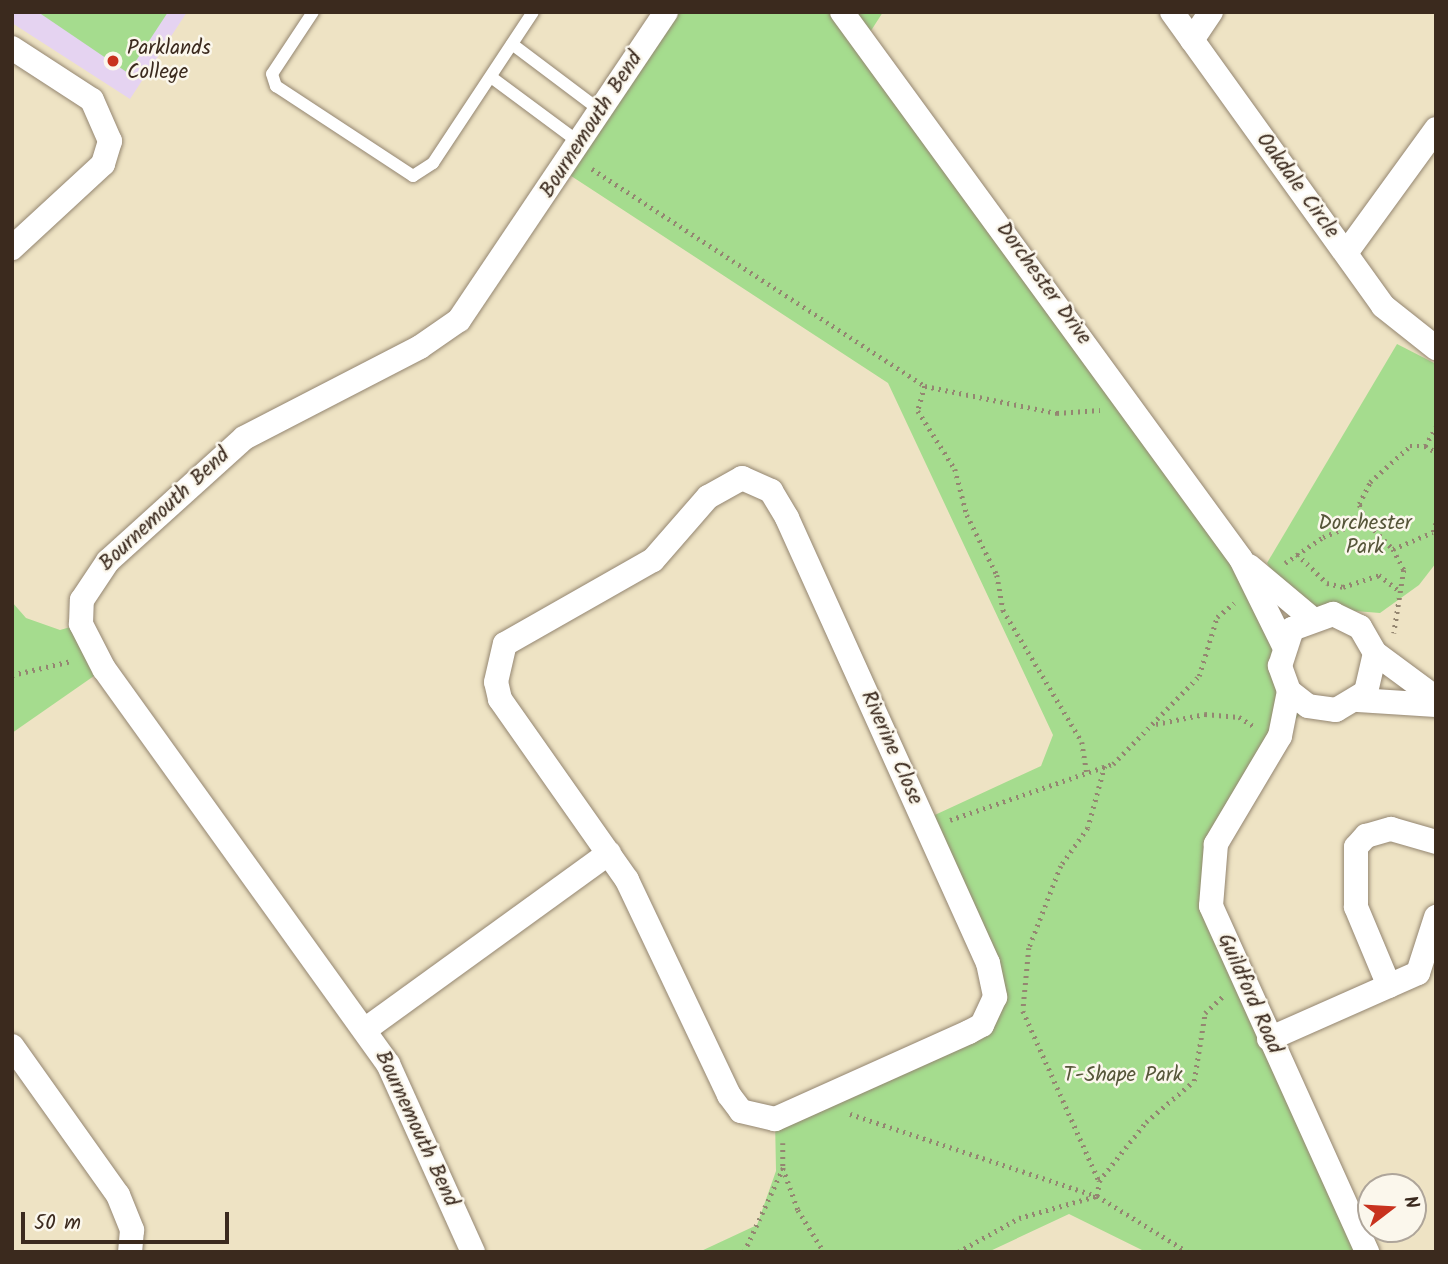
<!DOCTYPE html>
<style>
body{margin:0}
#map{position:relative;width:1448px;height:1264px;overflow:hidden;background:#eee3c4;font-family:Kalam,sans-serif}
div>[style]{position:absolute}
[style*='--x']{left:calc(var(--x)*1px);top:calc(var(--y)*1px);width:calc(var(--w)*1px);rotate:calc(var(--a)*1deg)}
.built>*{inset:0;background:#e5d3f1}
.green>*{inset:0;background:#a5dc8e}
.path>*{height:4.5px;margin-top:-2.25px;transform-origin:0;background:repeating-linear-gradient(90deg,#948671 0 2px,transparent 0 7px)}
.roads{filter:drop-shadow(0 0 2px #948671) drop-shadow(0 0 2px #948671)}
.lane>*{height:12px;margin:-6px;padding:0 6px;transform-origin:6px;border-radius:6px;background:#fff}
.street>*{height:24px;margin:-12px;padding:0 12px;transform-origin:12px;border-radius:12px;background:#fff}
.dots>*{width:19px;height:19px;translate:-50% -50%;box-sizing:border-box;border:4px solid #fbf7ec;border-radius:50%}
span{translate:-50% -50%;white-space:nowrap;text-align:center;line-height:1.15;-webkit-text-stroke:5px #fbf7ec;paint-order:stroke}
.poi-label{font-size:21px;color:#3b2a1e}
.left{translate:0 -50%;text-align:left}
.street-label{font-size:21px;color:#3b2a1e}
.park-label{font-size:21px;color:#56563a}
.frame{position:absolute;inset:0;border:14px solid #3b2a1e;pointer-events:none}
.north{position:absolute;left:1357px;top:1173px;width:70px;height:70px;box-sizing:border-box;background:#fbf7ec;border:2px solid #aea59a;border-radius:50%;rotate:73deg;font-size:19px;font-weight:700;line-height:28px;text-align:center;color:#3b2a1e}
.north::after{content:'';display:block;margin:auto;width:24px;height:32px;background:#c8321e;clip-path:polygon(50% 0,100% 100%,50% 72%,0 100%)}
.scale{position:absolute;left:21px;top:1212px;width:208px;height:32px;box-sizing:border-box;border:4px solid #3b2a1e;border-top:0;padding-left:9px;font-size:21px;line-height:24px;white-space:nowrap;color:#3b2a1e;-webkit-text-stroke:5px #fbf7ec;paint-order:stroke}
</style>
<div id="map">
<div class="built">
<div style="clip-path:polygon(12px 12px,187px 12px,130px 99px,12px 23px)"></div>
</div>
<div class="green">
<div style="clip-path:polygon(38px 12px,168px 12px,128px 73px)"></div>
<div style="clip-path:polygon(666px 12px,883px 12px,865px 40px,1241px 559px,1308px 706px,1280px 736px,1210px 877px,1367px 1252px,1146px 1252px,1069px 1214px,988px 1252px,699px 1252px,757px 1225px,776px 1171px,775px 1119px,969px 1032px,995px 997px,924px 820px,1041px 766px,1053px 735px,888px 383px,562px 170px)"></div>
<div style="clip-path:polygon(1397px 344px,1436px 364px,1436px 563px,1419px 585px,1380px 613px,1293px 606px,1267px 563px)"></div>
<div style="clip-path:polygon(12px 602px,26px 618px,60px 630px,81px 624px,104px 669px,12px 733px)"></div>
</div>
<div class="path">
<div style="--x:592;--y:169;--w:397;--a:33.1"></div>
<div style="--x:925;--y:386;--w:135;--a:11.6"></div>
<div style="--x:1057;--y:413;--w:43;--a:-4"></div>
<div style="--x:925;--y:386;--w:26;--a:106"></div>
<div style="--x:918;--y:411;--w:69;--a:57.5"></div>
<div style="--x:955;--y:469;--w:48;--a:75.4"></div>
<div style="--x:967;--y:515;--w:67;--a:63.4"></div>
<div style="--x:997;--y:575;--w:36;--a:80"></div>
<div style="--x:1003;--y:610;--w:154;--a:59.1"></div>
<div style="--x:1082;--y:742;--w:30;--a:81"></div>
<div style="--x:1425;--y:446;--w:13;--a:29"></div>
<div style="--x:1365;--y:520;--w:40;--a:46"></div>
<div style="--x:1393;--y:549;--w:43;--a:-23"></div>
<div style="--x:1433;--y:532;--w:10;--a:-73"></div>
<div style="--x:1393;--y:549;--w:24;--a:62"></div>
<div style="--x:1404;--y:570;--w:64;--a:99"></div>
<div style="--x:1297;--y:554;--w:42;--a:44"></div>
<div style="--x:1327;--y:583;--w:16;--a:14"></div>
<div style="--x:1343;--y:587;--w:38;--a:-18"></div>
<div style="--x:1379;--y:575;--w:24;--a:38"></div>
<div style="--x:1285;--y:563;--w:46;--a:-34.4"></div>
<div style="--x:1323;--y:537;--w:45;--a:-22"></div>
<div style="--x:1365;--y:520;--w:17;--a:-111"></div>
<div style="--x:1359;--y:504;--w:25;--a:-63"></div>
<div style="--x:1370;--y:482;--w:54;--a:-42"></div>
<div style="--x:1410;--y:446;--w:15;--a:0"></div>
<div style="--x:1425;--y:446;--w:22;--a:-60"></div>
<div style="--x:12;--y:675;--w:61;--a:-13.3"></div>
<div style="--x:1156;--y:724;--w:50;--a:-11.5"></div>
<div style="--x:1205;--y:714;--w:34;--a:5"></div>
<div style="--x:1239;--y:717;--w:19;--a:32"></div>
<div style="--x:1105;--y:766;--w:64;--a:105.3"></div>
<div style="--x:1088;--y:828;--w:47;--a:125.4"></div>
<div style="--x:1061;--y:866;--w:88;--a:111.3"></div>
<div style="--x:1029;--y:948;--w:63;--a:95.4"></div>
<div style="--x:1023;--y:1011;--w:186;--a:65.9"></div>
<div style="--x:1099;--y:1181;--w:75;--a:-51.5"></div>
<div style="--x:1146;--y:1122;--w:63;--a:-40.5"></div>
<div style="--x:1194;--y:1081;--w:69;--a:-80.8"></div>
<div style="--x:1205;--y:1013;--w:26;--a:-43"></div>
<div style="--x:950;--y:820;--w:172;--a:-19"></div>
<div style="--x:1113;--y:764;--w:123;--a:-45.7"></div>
<div style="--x:1199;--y:676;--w:62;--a:-73"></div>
<div style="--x:1217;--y:617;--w:22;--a:-39"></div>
<div style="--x:850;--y:1114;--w:260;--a:18.4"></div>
<div style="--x:1097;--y:1196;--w:15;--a:-82"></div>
<div style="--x:783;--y:1143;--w:25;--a:90"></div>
<div style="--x:783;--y:1168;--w:45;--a:70.3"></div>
<div style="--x:798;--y:1210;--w:49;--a:58.2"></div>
<div style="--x:744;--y:1252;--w:93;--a:-65.1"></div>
<div style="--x:958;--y:1252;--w:70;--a:-29.1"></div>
<div style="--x:1019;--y:1218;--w:81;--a:-15.8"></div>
<div style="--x:1097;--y:1196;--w:107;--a:31.6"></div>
</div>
<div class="roads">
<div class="lane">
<div style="--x:313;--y:12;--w:74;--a:123.5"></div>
<div style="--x:272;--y:74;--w:13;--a:72"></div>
<div style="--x:276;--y:86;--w:164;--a:33.3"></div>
<div style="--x:413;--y:176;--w:24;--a:-33"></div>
<div style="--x:433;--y:163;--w:181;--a:-56.5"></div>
<div style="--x:512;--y:44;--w:111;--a:37"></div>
<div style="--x:491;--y:77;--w:111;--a:36.6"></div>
</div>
<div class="street">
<div style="--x:842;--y:12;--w:677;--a:53.89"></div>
<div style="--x:1241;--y:559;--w:95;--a:63.7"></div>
<div style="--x:1172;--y:12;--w:362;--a:54.3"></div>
<div style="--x:1383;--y:306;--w:68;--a:38.4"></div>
<div style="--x:1192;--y:40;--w:34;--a:-56"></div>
<div style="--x:12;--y:48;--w:95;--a:33"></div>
<div style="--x:92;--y:100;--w:45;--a:66.3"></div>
<div style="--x:110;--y:141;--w:24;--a:107"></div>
<div style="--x:103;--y:164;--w:124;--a:137.3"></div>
<div style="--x:1346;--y:253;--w:153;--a:-54"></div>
<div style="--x:742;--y:478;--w:32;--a:24"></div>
<div style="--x:771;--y:491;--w:31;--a:59"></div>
<div style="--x:787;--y:518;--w:488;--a:65.7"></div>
<div style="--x:988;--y:963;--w:35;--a:78"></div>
<div style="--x:995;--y:997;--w:31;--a:115"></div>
<div style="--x:982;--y:1025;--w:15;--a:152"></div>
<div style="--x:969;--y:1032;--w:213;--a:155.8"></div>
<div style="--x:775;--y:1119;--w:35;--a:-167"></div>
<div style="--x:741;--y:1111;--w:20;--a:-127"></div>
<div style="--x:729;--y:1095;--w:238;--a:-115.4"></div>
<div style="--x:627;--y:880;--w:221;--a:-125.1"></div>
<div style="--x:500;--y:699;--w:17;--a:-103"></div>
<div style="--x:496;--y:682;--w:39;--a:-77"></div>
<div style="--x:505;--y:644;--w:170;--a:-29.6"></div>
<div style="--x:653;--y:560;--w:84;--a:-48.9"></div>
<div style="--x:708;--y:497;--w:39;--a:-29"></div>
<div style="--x:1249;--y:566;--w:81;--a:40"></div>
<div style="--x:1375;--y:653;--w:40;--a:103"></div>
<div style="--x:1366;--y:692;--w:35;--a:149"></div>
<div style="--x:1336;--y:710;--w:28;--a:-172"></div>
<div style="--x:1308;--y:706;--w:24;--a:-142"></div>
<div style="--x:1289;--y:691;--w:27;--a:-110"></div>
<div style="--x:1280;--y:666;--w:39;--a:-72"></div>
<div style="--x:1292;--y:629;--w:44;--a:-20.1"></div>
<div style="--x:1333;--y:614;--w:30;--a:26"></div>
<div style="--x:1360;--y:627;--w:30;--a:60"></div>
<div style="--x:1375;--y:653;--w:76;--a:36.4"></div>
<div style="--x:1289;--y:691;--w:46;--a:101.3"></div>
<div style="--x:1280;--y:736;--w:126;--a:120.7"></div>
<div style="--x:1216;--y:844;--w:62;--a:94.6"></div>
<div style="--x:1211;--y:906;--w:380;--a:65.7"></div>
<div style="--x:1358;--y:700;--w:78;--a:3.7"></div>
<div style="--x:1389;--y:986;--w:86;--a:-112.7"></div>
<div style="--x:1356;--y:907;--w:60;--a:-90"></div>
<div style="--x:1356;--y:847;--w:15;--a:-48"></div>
<div style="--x:1366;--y:836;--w:26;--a:-16"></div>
<div style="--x:1391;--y:829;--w:47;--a:16.1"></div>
<div style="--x:366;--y:1029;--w:300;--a:-35.9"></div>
<div style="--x:1269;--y:1039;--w:163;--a:-23.9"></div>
<div style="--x:1418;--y:973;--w:59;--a:-72.2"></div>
<div style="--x:12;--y:1046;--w:183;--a:54.6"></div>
<div style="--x:118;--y:1195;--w:38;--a:68"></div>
<div style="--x:132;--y:1230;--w:22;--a:95"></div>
<div style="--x:473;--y:1252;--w:206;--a:-114.3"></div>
<div style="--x:388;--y:1064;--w:486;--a:-125.7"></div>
<div style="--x:104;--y:669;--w:51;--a:-117.1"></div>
<div style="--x:81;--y:624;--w:24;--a:-88"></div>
<div style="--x:82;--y:600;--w:47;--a:-56.3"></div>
<div style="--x:108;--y:561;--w:183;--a:-42.1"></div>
<div style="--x:244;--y:438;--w:198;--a:-27.3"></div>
<div style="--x:420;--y:347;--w:47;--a:-34.7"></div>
<div style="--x:459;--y:320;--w:371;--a:-56.1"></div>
</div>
</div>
<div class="dots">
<div style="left:113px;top:61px;background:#c8321e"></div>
</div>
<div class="poi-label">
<span class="left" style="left:127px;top:61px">Parklands<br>College</span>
</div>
<div class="street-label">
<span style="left:592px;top:125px;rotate:-57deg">Bournemouth Bend</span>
<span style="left:1297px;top:186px;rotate:54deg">Oakdale Circle</span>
<span style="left:1043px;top:284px;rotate:54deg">Dorchester Drive</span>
<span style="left:165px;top:510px;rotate:-43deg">Bournemouth Bend</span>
<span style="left:891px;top:748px;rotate:66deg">Riverine Close</span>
<span style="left:1249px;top:994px;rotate:66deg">Guildford Road</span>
<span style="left:416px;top:1129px;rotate:65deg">Bournemouth Bend</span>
</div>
<div class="park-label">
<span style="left:1365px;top:536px">Dorchester<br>Park</span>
<span style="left:1123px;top:1076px">T-Shape Park</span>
</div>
<div class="frame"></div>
<div class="north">N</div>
<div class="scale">50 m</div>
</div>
